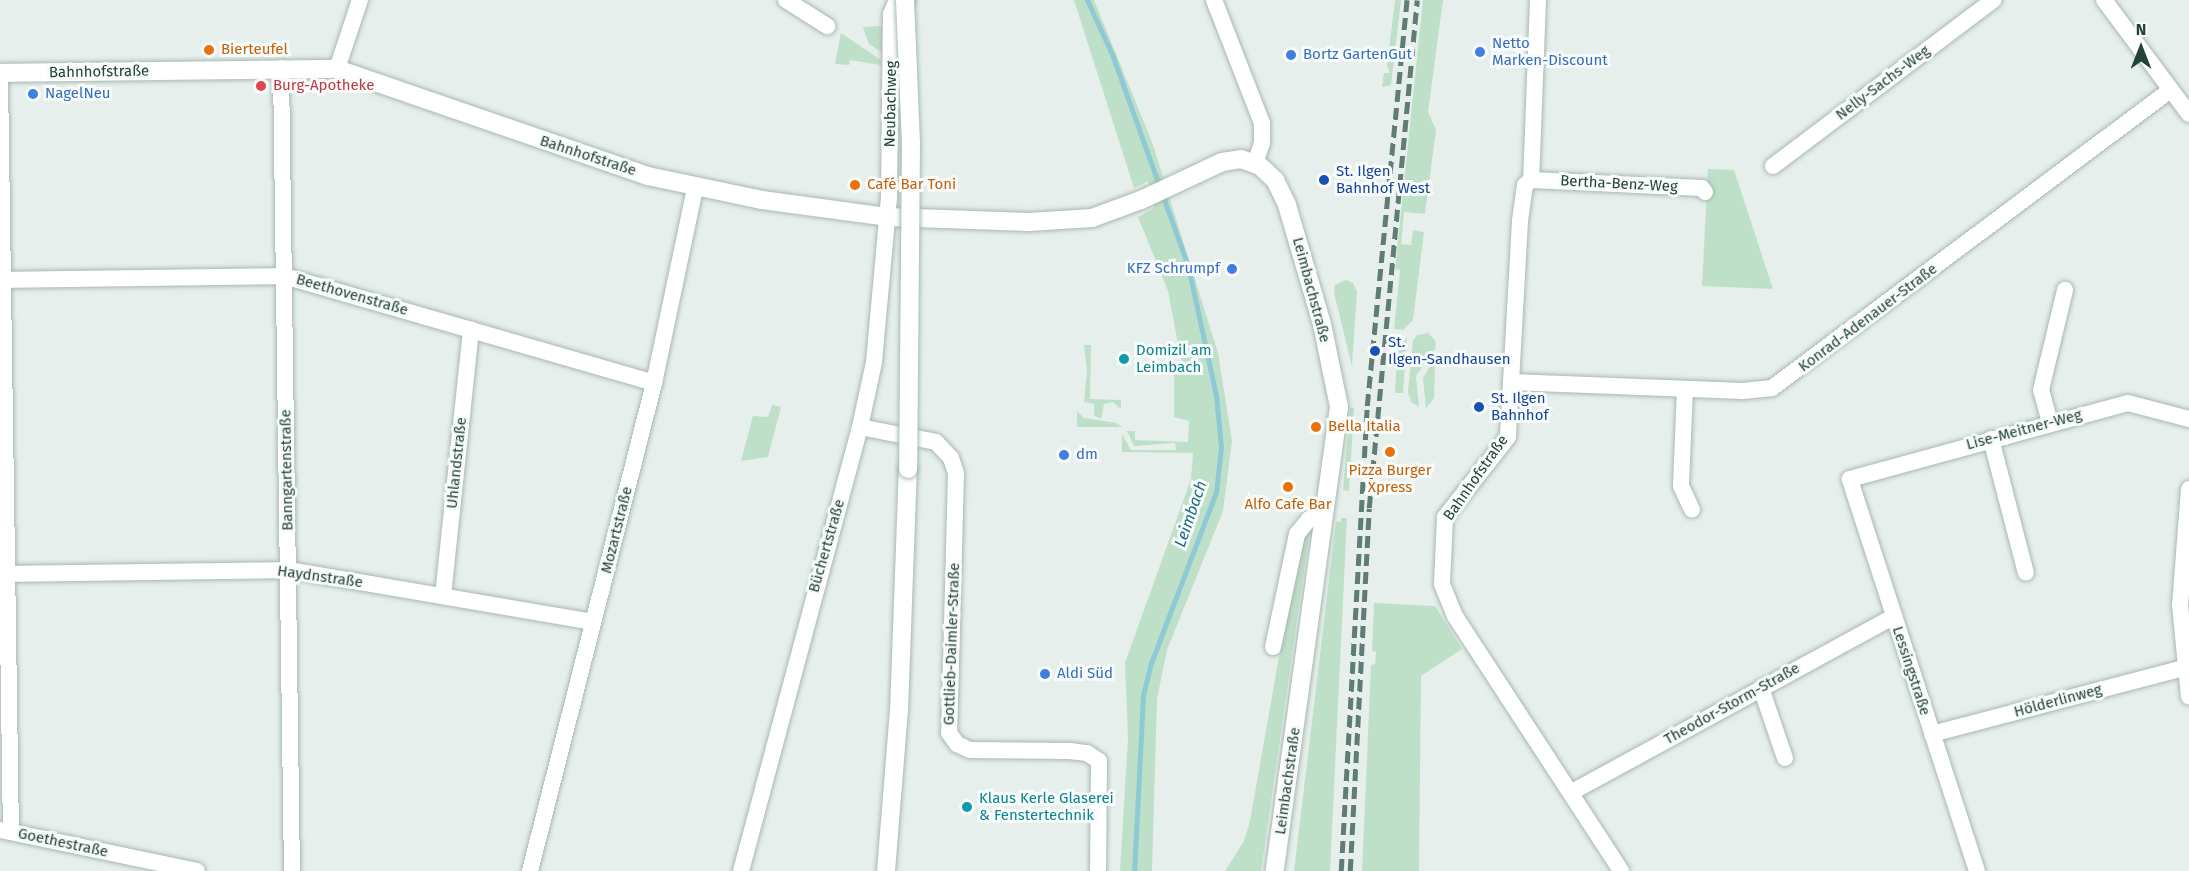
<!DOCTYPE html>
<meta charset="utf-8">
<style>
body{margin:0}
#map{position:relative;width:2189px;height:871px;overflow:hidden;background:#e6efeb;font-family:"Fira Sans",sans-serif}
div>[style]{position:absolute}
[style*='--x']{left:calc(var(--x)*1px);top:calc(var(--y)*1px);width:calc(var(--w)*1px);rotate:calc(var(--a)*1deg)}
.green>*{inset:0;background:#bfe0c8}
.stream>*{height:5px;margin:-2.5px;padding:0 2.5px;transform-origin:2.5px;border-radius:2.5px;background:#8ec9d4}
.roads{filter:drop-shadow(0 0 2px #a8b8b2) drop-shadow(0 0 2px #a8b8b2)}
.street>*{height:16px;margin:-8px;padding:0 8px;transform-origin:8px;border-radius:8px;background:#fff}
.secondary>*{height:18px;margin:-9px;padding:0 9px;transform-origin:9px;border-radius:9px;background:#fff}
.rail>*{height:4.5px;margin-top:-2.25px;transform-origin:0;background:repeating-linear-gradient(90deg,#5f7d75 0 12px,transparent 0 18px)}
.bridges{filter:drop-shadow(0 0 2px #a4bbb3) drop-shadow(0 0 2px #a4bbb3)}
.secondary-bridge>*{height:18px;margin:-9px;padding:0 9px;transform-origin:9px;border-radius:9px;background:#fff}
.dots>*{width:16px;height:16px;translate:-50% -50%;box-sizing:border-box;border:3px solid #f7fbf9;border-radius:50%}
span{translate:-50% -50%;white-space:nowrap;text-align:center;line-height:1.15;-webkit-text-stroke:6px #f7fbf9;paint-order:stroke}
.shop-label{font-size:15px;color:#366cbe}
.left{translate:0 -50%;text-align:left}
.right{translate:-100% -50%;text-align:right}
.food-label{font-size:15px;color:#c56008}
.street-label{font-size:15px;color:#24423a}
.health-label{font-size:15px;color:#be3a42}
.transit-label{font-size:15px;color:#164399}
.culture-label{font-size:15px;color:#0d838f}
.water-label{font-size:16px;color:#1c6f80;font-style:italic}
.north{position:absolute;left:2111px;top:18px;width:60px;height:60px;-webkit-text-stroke:4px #f7fbf9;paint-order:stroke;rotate:0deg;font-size:16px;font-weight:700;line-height:24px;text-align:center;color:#24423a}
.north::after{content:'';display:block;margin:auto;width:21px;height:27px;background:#24423a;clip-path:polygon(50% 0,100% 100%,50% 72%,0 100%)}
</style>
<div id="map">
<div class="green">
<div style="clip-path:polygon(1074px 0,1094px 0,1152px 142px,1218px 353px,1232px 441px,1223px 511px,1167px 650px,1157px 699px,1152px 871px,1120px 871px,1128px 738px,1125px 663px,1191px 479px,1193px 453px,1122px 452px,1122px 434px,1131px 450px,1176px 450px,1175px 443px,1134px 446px,1127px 431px,1135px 431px,1135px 440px,1188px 442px,1189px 421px,1174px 417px,1174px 365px,1182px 365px,1168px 291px,1138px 217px,1154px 208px,1148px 181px,1134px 188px)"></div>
<div style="clip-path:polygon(1395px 0,1401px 0,1391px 85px,1382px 87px,1384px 73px,1390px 73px,1387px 66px)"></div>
<div style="clip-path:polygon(1423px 0,1443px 0,1428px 112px,1436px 130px,1425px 214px,1404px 212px,1401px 244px,1411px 245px,1413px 230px,1424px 232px,1413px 320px,1403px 330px,1394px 329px,1400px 270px,1395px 269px)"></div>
<div style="clip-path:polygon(882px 26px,883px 53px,869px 44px,863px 27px)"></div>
<div style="clip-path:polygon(841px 33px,881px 60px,881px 65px,850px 60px,849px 65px,835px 64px)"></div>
<div style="clip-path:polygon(1708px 169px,1734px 170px,1773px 289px,1702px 286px)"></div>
<div style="clip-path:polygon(1346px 280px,1353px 283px,1357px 292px,1352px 366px,1334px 293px,1335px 285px)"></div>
<div style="clip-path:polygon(1428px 333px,1435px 340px,1436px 348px,1416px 376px,1419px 407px,1411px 402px,1408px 392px,1413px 341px,1417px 335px)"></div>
<div style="clip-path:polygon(1407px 338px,1403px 393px,1395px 393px,1397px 359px,1392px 359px,1392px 352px)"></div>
<div style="clip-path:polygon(1084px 345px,1091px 345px,1090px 399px,1121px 400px,1121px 409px,1113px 402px,1104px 404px,1101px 419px,1094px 415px,1094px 404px,1084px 402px,1087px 371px)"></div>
<div style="clip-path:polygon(1435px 359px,1434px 398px,1426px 408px,1423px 378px)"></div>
<div style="clip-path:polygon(772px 405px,781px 407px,768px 457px,741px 461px,753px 416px,768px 417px)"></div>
<div style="clip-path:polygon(1350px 408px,1354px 408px,1349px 491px,1343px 490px)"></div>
<div style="clip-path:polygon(1077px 411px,1084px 418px,1117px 423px,1122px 427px,1077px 427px)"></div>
<div style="clip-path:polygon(1341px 518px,1347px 518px,1330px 871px,1294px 871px,1336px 522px,1341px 522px)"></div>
<div style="clip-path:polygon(1310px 529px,1261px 871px,1225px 871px,1244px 841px,1250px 821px,1297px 554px,1302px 536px)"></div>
<div style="clip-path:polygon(1374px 603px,1435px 606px,1462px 649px,1421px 676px,1419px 871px,1362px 871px,1371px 665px,1375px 664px,1376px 652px,1372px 651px)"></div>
</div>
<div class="stream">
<div style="--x:1087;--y:0;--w:60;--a:65.2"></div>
<div style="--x:1112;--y:54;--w:225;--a:70.3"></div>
<div style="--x:1188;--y:266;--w:132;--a:77.8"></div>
<div style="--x:1216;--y:395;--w:52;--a:84.5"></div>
<div style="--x:1221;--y:447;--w:45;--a:96.3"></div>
<div style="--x:1216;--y:492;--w:183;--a:110.8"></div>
<div style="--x:1151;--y:663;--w:34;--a:104"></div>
<div style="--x:1143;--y:696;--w:175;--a:92.9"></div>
</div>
<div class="roads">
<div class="street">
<div style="--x:786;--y:0;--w:49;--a:32.4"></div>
<div style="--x:1214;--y:0;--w:132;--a:68.7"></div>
<div style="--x:1262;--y:123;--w:20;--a:90"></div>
<div style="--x:1262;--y:143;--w:21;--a:109"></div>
<div style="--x:1538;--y:0;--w:180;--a:92.2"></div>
<div style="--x:1531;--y:180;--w:8;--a:140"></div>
<div style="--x:1525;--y:185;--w:36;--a:98"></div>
<div style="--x:1520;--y:221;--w:216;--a:93.2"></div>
<div style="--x:1508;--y:437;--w:102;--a:128.2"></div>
<div style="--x:1445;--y:517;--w:67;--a:92.6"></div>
<div style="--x:1442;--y:584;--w:35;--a:68"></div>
<div style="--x:1455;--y:616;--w:304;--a:56.9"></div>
<div style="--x:2104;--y:0;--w:142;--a:53.3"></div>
<div style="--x:281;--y:68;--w:803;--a:89.22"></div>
<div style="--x:337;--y:69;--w:73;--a:-71.6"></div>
<div style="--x:0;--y:77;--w:755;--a:89.17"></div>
<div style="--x:1773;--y:166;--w:276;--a:-37"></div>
<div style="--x:1531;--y:180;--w:171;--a:2.7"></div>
<div style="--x:1702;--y:188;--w:5;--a:53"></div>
<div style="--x:3;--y:280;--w:281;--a:-0.8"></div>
<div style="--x:284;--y:276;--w:385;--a:16.1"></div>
<div style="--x:1511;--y:382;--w:232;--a:2.2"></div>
<div style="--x:1743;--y:391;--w:29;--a:-6"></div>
<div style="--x:1772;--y:388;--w:498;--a:-36.8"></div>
<div style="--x:1685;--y:389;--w:97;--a:92.4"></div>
<div style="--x:1681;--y:486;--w:26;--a:65"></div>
<div style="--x:2050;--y:423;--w:34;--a:-105"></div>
<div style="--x:2041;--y:390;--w:103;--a:-76.5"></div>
<div style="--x:860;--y:427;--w:77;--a:11.2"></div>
<div style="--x:936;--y:442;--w:22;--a:47"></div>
<div style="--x:951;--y:458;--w:16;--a:72"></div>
<div style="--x:956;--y:473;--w:260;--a:91.5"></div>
<div style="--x:949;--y:733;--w:14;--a:54"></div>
<div style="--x:957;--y:744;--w:14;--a:25"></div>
<div style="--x:970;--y:750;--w:100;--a:0.6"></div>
<div style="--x:1070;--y:751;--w:17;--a:7"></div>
<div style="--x:1087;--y:753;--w:14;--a:34"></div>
<div style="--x:1099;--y:761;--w:110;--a:90.5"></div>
<div style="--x:1991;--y:439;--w:138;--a:75.4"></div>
<div style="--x:2189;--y:489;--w:116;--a:94.4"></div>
<div style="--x:2180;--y:605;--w:92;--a:84.4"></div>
<div style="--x:9;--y:574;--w:280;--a:-0.8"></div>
<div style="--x:289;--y:570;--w:307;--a:9.7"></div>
<div style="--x:443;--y:596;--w:268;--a:-84"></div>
<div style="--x:1273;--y:647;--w:116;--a:-78"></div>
<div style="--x:1297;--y:534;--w:19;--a:-51"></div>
<div style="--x:1309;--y:519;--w:17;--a:-21"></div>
<div style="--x:1761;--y:688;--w:74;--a:71.1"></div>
<div style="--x:1932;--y:734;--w:260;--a:-14.7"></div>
<div style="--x:1572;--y:792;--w:366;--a:-28.6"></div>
<div style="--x:1;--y:830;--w:200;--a:11.8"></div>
<div style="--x:530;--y:871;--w:504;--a:-75.74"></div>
<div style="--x:654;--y:383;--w:199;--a:-78.1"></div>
<div style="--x:741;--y:871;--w:460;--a:-75"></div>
<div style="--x:860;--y:427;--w:66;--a:-77.8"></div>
<div style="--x:874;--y:362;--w:165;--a:-84.8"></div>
<div style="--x:889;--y:198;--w:184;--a:-89.4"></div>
<div style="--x:891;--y:14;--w:10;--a:-66"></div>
<div style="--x:895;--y:5;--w:13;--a:-23"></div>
<div style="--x:1977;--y:871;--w:412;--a:-108"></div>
<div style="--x:1850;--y:479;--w:288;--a:-15.3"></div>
<div style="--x:2128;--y:403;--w:63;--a:14.7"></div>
</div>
<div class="secondary">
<div style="--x:0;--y:73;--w:337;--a:-0.7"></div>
<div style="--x:337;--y:69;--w:329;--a:19"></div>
<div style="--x:648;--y:176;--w:116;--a:11.9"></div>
<div style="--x:762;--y:200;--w:126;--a:7.7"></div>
<div style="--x:887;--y:217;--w:142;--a:2"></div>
<div style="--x:1029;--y:222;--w:63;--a:-3.6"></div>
<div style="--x:1092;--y:218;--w:52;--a:-20.2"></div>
<div style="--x:1141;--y:200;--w:89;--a:-25.1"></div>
<div style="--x:1222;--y:162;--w:19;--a:-9"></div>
<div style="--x:1241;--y:159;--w:20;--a:20"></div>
<div style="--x:1260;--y:166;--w:21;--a:43"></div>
<div style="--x:1275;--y:180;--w:28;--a:64"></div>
<div style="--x:1287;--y:205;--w:124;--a:73.6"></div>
<div style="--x:1322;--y:324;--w:85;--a:78.4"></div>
<div style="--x:1339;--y:407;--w:468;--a:97.9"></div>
<div style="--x:886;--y:871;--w:161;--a:-85.4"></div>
<div style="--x:899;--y:711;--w:242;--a:-87.9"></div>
</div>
</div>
<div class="rail">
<div style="--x:1341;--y:871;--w:466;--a:-86.8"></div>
<div style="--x:1367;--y:406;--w:408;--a:-84.4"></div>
<div style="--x:1350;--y:871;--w:363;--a:-87"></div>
<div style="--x:1369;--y:508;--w:510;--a:-84.6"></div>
</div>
<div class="bridges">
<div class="secondary-bridge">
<div style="--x:905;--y:0;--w:142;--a:87.6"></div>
<div style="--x:911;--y:142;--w:327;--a:90.5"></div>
</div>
</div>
<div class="dots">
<div style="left:209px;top:50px;background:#e8710a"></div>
<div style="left:1480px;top:52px;background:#3f7fe0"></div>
<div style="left:1291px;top:55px;background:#3f7fe0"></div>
<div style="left:261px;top:86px;background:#e0444e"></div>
<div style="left:33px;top:94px;background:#3f7fe0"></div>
<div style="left:1324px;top:180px;background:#1a4fb4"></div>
<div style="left:855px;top:185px;background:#e8710a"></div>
<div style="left:1232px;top:269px;background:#3f7fe0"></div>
<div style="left:1375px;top:351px;background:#1a4fb4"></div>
<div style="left:1124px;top:359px;background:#0f9aa8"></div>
<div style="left:1479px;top:407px;background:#1a4fb4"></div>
<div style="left:1316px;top:427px;background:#e8710a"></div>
<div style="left:1390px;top:452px;background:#e8710a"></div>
<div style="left:1064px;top:455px;background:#3f7fe0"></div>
<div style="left:1288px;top:487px;background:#e8710a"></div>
<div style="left:1045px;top:674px;background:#3f7fe0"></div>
<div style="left:967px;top:807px;background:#0f9aa8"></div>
</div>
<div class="shop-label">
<span class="left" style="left:1492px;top:52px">Netto<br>Marken-Discount</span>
<span class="left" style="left:1303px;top:55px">Bortz GartenGut</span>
<span class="left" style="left:45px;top:94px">NagelNeu</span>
<span class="right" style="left:1220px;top:269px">KFZ Schrumpf</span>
<span class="left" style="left:1076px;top:455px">dm</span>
<span class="left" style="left:1057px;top:674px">Aldi Süd</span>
</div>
<div class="food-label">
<span class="left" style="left:221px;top:50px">Bierteufel</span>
<span class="left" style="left:867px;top:185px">Café Bar Toni</span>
<span class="left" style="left:1328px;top:427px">Bella Italia</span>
<span style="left:1390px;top:479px">Pizza Burger<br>Xpress</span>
<span style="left:1288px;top:505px">Alfo Cafe Bar</span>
</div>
<div class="street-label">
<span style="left:99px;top:72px;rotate:-1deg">Bahnhofstraße</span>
<span style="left:1883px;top:83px;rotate:-37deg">Nelly-Sachs-Weg</span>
<span style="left:891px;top:104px;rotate:-89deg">Neubachweg</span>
<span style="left:588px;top:156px;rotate:18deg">Bahnhofstraße</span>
<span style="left:1619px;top:184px;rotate:3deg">Bertha-Benz-Weg</span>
<span style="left:1311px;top:290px;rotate:75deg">Leimbachstraße</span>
<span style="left:352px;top:295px;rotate:16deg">Beethovenstraße</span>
<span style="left:1868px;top:318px;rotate:-37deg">Konrad-Adenauer-Straße</span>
<span style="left:2024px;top:430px;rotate:-15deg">Lise-Meitner-Weg</span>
<span style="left:457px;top:463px;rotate:-84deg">Uhlandstraße</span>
<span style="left:287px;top:470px;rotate:-91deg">Banngartenstraße</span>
<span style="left:1476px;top:478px;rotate:-55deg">Bahnhofstraße</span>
<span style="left:617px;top:530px;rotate:-76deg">Mozartstraße</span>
<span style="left:827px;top:546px;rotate:-74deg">Büchertstraße</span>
<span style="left:320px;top:577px;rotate:8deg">Haydnstraße</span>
<span style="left:952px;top:644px;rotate:-88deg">Gottlieb-Daimler-Straße</span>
<span style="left:1911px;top:671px;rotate:72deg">Lessingstraße</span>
<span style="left:2058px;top:701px;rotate:-15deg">Hölderlinweg</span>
<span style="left:1732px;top:704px;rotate:-29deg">Theodor-Storm-Straße</span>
<span style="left:1288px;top:781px;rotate:-82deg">Leimbachstraße</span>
<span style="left:63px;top:843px;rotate:12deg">Goethestraße</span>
</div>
<div class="health-label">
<span class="left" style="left:273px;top:86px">Burg-Apotheke</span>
</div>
<div class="transit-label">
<span class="left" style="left:1336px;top:180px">St. Ilgen<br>Bahnhof West</span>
<span class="left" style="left:1388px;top:351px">St.<br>Ilgen-Sandhausen</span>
<span class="left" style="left:1491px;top:407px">St. Ilgen<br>Bahnhof</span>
</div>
<div class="culture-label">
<span class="left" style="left:1136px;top:359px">Domizil am<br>Leimbach</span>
<span class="left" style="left:979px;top:807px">Klaus Kerle Glaserei<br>&amp; Fenstertechnik</span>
</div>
<div class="water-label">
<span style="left:1191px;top:514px;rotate:-71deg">Leimbach</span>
</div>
<div class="north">N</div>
</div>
